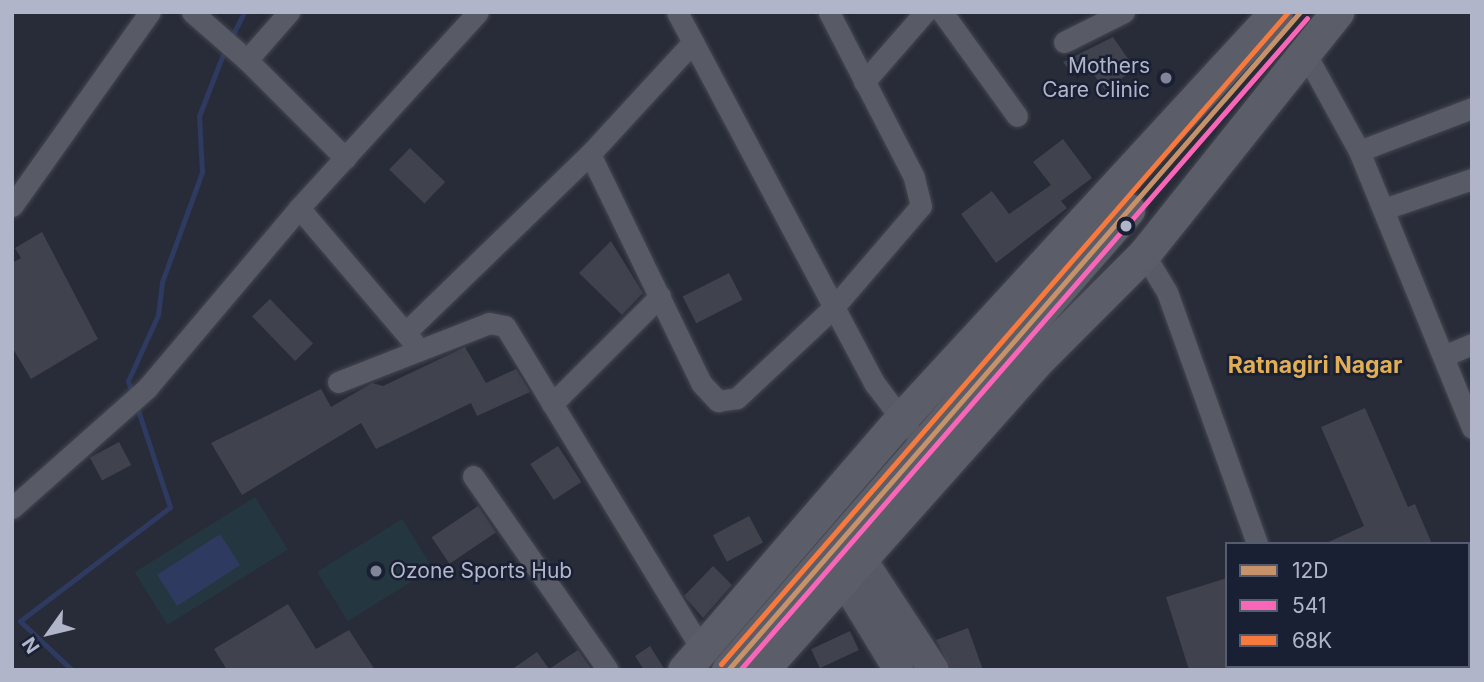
<!DOCTYPE html>
<style>
body{margin:0}
#map{position:relative;width:1484px;height:682px;overflow:hidden;background:#282c38;font-family:Inter,sans-serif}
div>[style]{position:absolute}
[style*='--x']{left:calc(var(--x)*1px);top:calc(var(--y)*1px);width:calc(var(--w)*1px);rotate:calc(var(--a)*1deg)}
.green>*{inset:0;background:#24363f;transform-origin:0 0}
.water>*{inset:0;background:#2e3a60;transform-origin:0 0}
.stream>*{height:5px;margin:-2.5px;padding:0 2.5px;transform-origin:2.5px;border-radius:2.5px;background:#2e3a60}
.building>*{inset:0;background:#40424e;transform-origin:0 0}
.roads{filter:drop-shadow(0 0 2px #444751) drop-shadow(0 0 2px #444751)}
.street>*{height:21px;margin:-10.5px;padding:0 10.5px;transform-origin:10.5px;border-radius:10.5px;background:#585a66}
.secondary>*{height:30px;margin:-15px;padding:0 15px;transform-origin:15px;border-radius:15px;background:#575964}
.primary>*{height:33px;margin:-16.5px;padding:0 16.5px;transform-origin:16.5px;border-radius:16.5px;background:#5b5d68}
.bus-1>*{height:5px;margin:-2.5px;padding:0 2.5px;transform-origin:2.5px;border-radius:2.5px;background:#c7916a}
.bus-2>*{height:5px;margin:-2.5px;padding:0 2.5px;transform-origin:2.5px;border-radius:2.5px;background:#fa66b7}
.bus-3>*{height:5px;margin:-2.5px;padding:0 2.5px;transform-origin:2.5px;border-radius:2.5px;background:#f6793e}
.dots>*{width:19px;height:19px;translate:-50% -50%;box-sizing:border-box;border:4px solid #1a2034;border-radius:50%}
span{translate:-50% -50%;white-space:nowrap;text-align:center;line-height:1.15;-webkit-text-stroke:5px #1a2034;paint-order:stroke}
.poi-label{font-size:21px;color:#b1b5ca}
.right{translate:-100% -50%;text-align:right}
.left{translate:0 -50%;text-align:left}
.neighbourhood-label{font-size:23px;color:#e0ae56;font-weight:700}
.frame{position:absolute;inset:0;border:14px solid #b1b5ca;pointer-events:none}
.legend{position:absolute;left:1225px;top:542px;width:245px;height:126px;box-sizing:border-box;background:#1a2034;border:2px solid #565c70;margin:0;padding:9px 12px;list-style:none;font-size:21px;color:#b1b5ca}
.legend li{display:flex;align-items:center;gap:14px;height:35px}
.legend b{width:35px;border:2px solid #565c70}
.north{position:absolute;left:14px;top:598px;width:70px;height:70px;-webkit-text-stroke:5px #1a2034;paint-order:stroke;rotate:236deg;font-size:19px;font-weight:700;line-height:28px;text-align:center;color:#b1b5ca}
.north::after{content:'';display:block;margin:auto;width:24px;height:32px;background:#b1b5ca;clip-path:polygon(50% 0,100% 100%,50% 72%,0 100%)}
</style>
<div id="map">
<div class="green">
<div style="left:255px;top:497px;width:62px;height:142px;rotate:58deg"></div>
<div style="left:402px;top:519px;width:58px;height:100px;rotate:58deg"></div>
</div>
<div class="water">
<div style="left:220px;top:534px;width:37px;height:75px;rotate:57deg"></div>
</div>
<div class="stream">
<div style="--x:231;--y:38;--w:29;--a:-63"></div>
<div style="--x:133;--y:395;--w:15;--a:-110"></div>
<div style="--x:128;--y:381;--w:72;--a:-65.6"></div>
<div style="--x:158;--y:315;--w:33;--a:-83"></div>
<div style="--x:162;--y:282;--w:117;--a:-70"></div>
<div style="--x:202;--y:172;--w:56;--a:-93.1"></div>
<div style="--x:199;--y:116;--w:72;--a:-68.8"></div>
<div style="--x:72;--y:670;--w:71;--a:-136.7"></div>
<div style="--x:20;--y:621;--w:188;--a:-37.2"></div>
<div style="--x:170;--y:507;--w:108;--a:-108.3"></div>
</div>
<div class="building">
<div style="clip-path:polygon(1113px 37px,1135px 69px,1105px 90px,1086px 64px,1072px 74px,1063px 62px)"></div>
<div style="clip-path:polygon(1063px 139px,1092px 178px,1061px 201px,1067px 208px,996px 263px,961px 214px,992px 191px,1009px 214px,1051px 185px,1033px 162px)"></div>
<div style="left:410px;top:148px;width:49px;height:30px;rotate:44deg"></div>
<div style="clip-path:polygon(42px 232px,98px 339px,31px 379px,12px 347px,12px 263px,21px 258px,15px 248px)"></div>
<div style="clip-path:polygon(611px 241px,643px 293px,622px 315px,579px 273px)"></div>
<div style="left:729px;top:273px;width:30px;height:52px;rotate:63deg"></div>
<div style="left:270px;top:299px;width:62px;height:25px;rotate:46deg"></div>
<div style="clip-path:polygon(465px 347px,486px 383px,516px 369px,530px 392px,477px 416px,471px 403px,376px 449px,361px 423px,242px 495px,211px 443px,321px 389px,331px 407px,372px 383px,383px 386px)"></div>
<div style="clip-path:polygon(1365px 408px,1408px 507px,1415px 504px,1432px 544px,1324px 544px,1364px 526px,1321px 427px)"></div>
<div style="left:119px;top:442px;width:26px;height:33px;rotate:62deg"></div>
<div style="left:558px;top:446px;width:43px;height:33px;rotate:57deg"></div>
<div style="left:478px;top:506px;width:32px;height:56px;rotate:56deg"></div>
<div style="left:749px;top:516px;width:30px;height:41px;rotate:62deg"></div>
<div style="clip-path:polygon(713px 566px,732px 585px,703px 618px,684px 596px)"></div>
<div style="clip-path:polygon(1227px 578px,1227px 670px,1189px 670px,1166px 597px)"></div>
<div style="clip-path:polygon(288px 604px,316px 649px,349px 630px,375px 670px,227px 670px,214px 649px)"></div>
<div style="clip-path:polygon(968px 628px,983px 670px,951px 670px,936px 640px)"></div>
<div style="left:850px;top:631px;width:21px;height:43px;rotate:65deg"></div>
<div style="clip-path:polygon(650px 646px,665px 670px,644px 670px,635px 656px)"></div>
<div style="clip-path:polygon(578px 650px,592px 670px,511px 670px,537px 652px,549px 669px)"></div>
</div>
<div class="roads">
<div class="street">
<div style="--x:192;--y:12;--w:73;--a:41.1"></div>
<div style="--x:247;--y:60;--w:64;--a:-48.8"></div>
<div style="--x:677;--y:12;--w:421;--a:62"></div>
<div style="--x:875;--y:384;--w:56;--a:52.9"></div>
<div style="--x:942;--y:12;--w:128;--a:54.2"></div>
<div style="--x:1064;--y:42;--w:67;--a:-26.6"></div>
<div style="--x:1303;--y:49;--w:116;--a:61.2"></div>
<div style="--x:1359;--y:151;--w:299;--a:67.8"></div>
<div style="--x:247;--y:60;--w:139;--a:45"></div>
<div style="--x:864;--y:82;--w:93;--a:-48.9"></div>
<div style="--x:1359;--y:151;--w:121;--a:-20.8"></div>
<div style="--x:590;--y:154;--w:152;--a:-47.4"></div>
<div style="--x:12;--y:206;--w:238;--a:-54.6"></div>
<div style="--x:1384;--y:209;--w:93;--a:-18.8"></div>
<div style="--x:1144;--y:254;--w:44;--a:58.8"></div>
<div style="--x:1167;--y:292;--w:268;--a:70.3"></div>
<div style="--x:406;--y:332;--w:256;--a:-44.1"></div>
<div style="--x:590;--y:154;--w:254;--a:64.1"></div>
<div style="--x:701;--y:383;--w:25;--a:47"></div>
<div style="--x:718;--y:401;--w:19;--a:-9"></div>
<div style="--x:737;--y:398;--w:133;--a:-43.2"></div>
<div style="--x:834;--y:307;--w:133;--a:-49.3"></div>
<div style="--x:921;--y:206;--w:30;--a:-104"></div>
<div style="--x:914;--y:177;--w:186;--a:-117.3"></div>
<div style="--x:414;--y:343;--w:177;--a:-130.4"></div>
<div style="--x:299;--y:208;--w:265;--a:-47.6"></div>
<div style="--x:1446;--y:355;--w:28;--a:-23"></div>
<div style="--x:338;--y:382;--w:162;--a:-21.3"></div>
<div style="--x:489;--y:323;--w:16;--a:11"></div>
<div style="--x:505;--y:326;--w:379;--a:58.7"></div>
<div style="--x:552;--y:404;--w:153;--a:-45"></div>
<div style="--x:473;--y:476;--w:236;--a:55.2"></div>
<div style="--x:12;--y:508;--w:181;--a:-41.6"></div>
<div style="--x:147;--y:388;--w:236;--a:-49.8"></div>
<div style="--x:1294;--y:666;--w:4;--a:76"></div>
</div>
<div class="secondary">
<div style="--x:862;--y:560;--w:131;--a:56.8"></div>
<div style="--x:844;--y:580;--w:105;--a:58.6"></div>
</div>
<div class="primary">
<div style="--x:684;--y:670;--w:330;--a:-49.2"></div>
<div style="--x:900;--y:420;--w:555;--a:-47.34"></div>
<div style="--x:728;--y:670;--w:610;--a:-48.99"></div>
<div style="--x:762;--y:670;--w:412;--a:-48.3"></div>
<div style="--x:1036;--y:362;--w:153;--a:-45"></div>
<div style="--x:1144;--y:254;--w:310;--a:-51.4"></div>
</div>
</div>
<div class="bus-1">
<div style="--x:728;--y:670;--w:872;--a:-49"></div>
</div>
<div class="bus-2">
<div style="--x:740;--y:670;--w:864;--a:-48.99"></div>
</div>
<div class="bus-3">
<div style="--x:721;--y:664;--w:864;--a:-48.99"></div>
</div>
<div class="dots">
<div style="left:1166px;top:78px;background:#818597"></div>
<div style="left:1126px;top:226px;background:#b1b5ca"></div>
<div style="left:376px;top:571px;background:#818597"></div>
</div>
<div class="poi-label">
<span class="right" style="left:1150px;top:78px">Mothers<br>Care Clinic</span>
<span class="left" style="left:390px;top:571px">Ozone Sports Hub</span>
</div>
<div class="neighbourhood-label">
<span style="left:1315px;top:365px">Ratnagiri Nagar</span>
</div>
<div class="frame"></div>
<ul class="legend">
<li><b style="height:9px;background:#c7916a"></b>12D</li>
<li><b style="height:9px;background:#fa66b7"></b>541</li>
<li><b style="height:9px;background:#f6793e"></b>68K</li>
</ul>
<div class="north">N</div>
</div>
